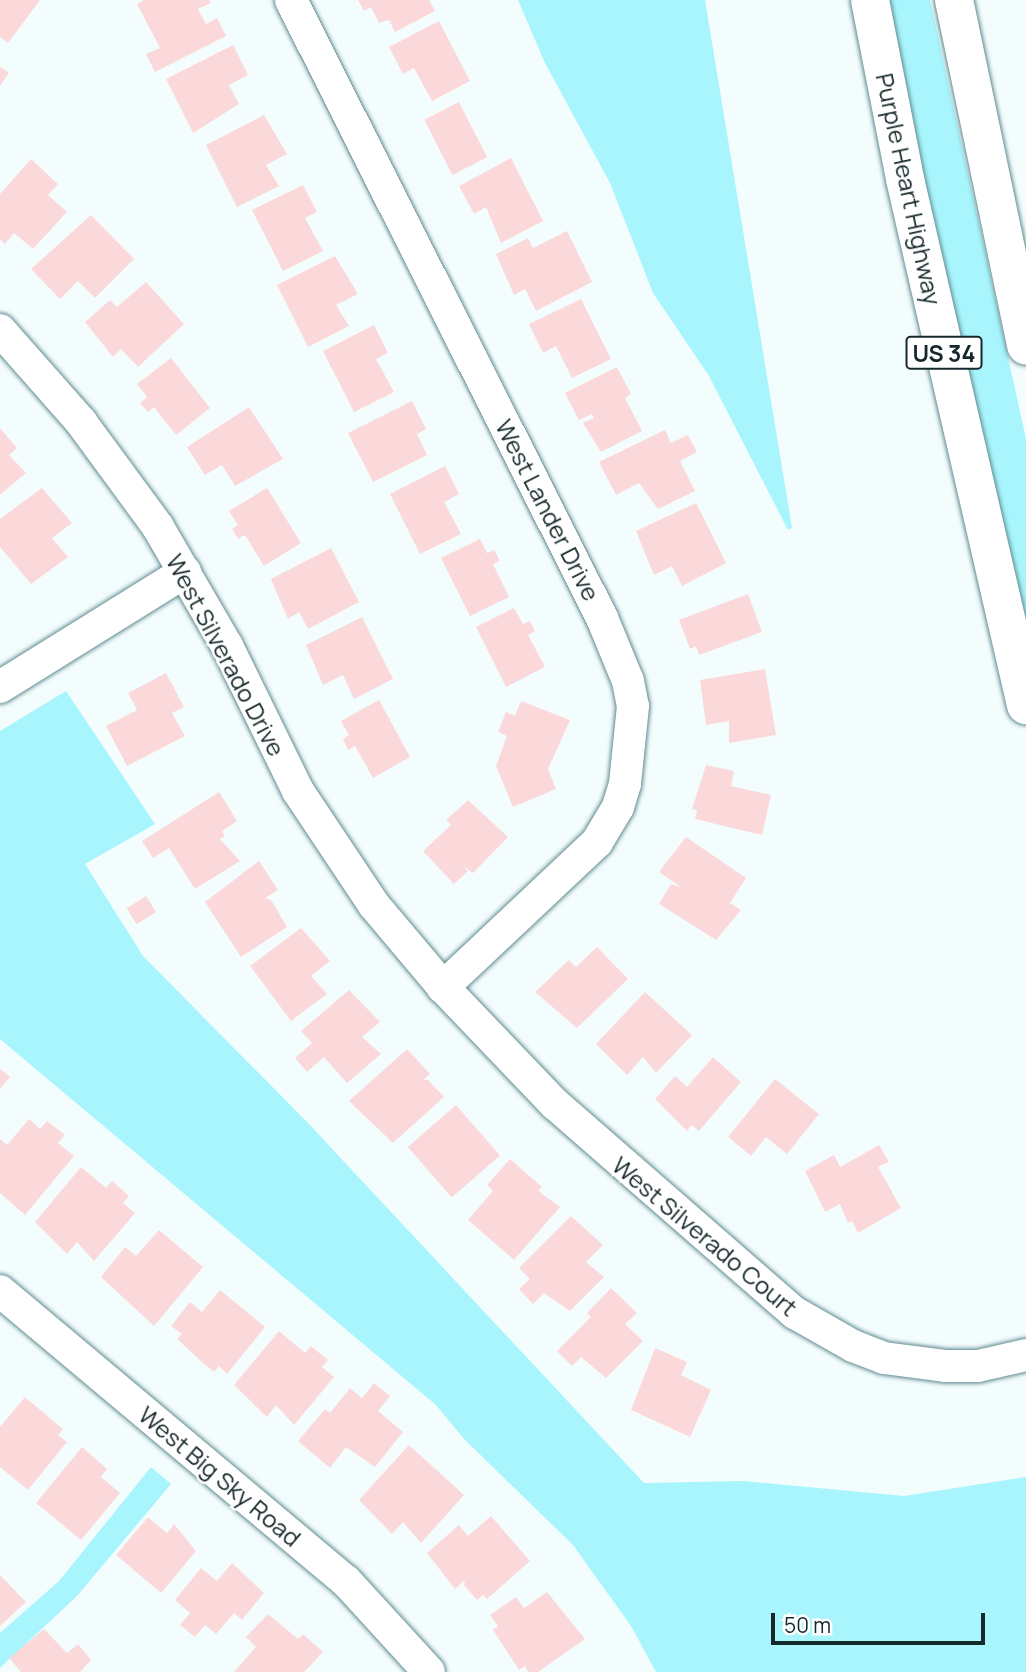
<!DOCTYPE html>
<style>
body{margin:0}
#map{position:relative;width:1026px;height:1672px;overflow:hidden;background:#f4fdfe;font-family:Manrope,sans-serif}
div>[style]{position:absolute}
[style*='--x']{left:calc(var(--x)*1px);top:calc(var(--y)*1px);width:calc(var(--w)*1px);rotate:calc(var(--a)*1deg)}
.green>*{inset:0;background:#a8f5fd}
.building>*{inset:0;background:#fbd9da;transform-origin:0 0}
.roads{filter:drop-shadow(0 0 2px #618c91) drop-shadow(0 0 2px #618c91)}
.street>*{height:32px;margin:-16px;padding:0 16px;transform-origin:16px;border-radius:16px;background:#fff}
.primary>*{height:38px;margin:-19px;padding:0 19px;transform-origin:19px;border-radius:19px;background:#fff}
span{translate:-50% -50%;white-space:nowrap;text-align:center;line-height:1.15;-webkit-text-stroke:5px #fff;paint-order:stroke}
.shield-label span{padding:2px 5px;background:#fff;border:2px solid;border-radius:5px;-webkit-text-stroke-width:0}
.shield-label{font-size:23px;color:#16282a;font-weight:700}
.street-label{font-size:24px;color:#16282a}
.scale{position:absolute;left:771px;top:1613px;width:214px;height:32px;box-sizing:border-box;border:4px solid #16282a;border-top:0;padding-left:9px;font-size:21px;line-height:24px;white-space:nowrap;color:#16282a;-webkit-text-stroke:5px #fff;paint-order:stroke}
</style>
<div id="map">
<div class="green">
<div style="clip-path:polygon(518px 0,705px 0,792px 528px,788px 530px,709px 376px,653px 293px,610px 183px,545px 63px)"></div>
<div style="clip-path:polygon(887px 0,930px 0,1026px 439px,1026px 634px,923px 182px)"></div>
<div style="clip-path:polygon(66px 691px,155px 824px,85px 864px,143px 956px,307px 1122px,644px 1483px,743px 1481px,904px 1496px,1026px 1477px,1026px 1672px,656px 1672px,631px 1626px,573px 1545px,464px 1439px,436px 1405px,0 1039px,0 731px)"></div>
<div style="clip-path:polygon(151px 1467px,171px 1484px,77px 1596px,0 1668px,0 1633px,59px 1581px)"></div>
</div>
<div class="building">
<div style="clip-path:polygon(0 0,40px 0,8px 43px,0 37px)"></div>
<div style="clip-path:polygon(144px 0,209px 0,211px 3px,198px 9px,206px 24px,217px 18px,226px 36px,155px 72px,146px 54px,160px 48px,137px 4px)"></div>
<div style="clip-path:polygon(358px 0,429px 0,435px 11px,395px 32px,389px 20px,379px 23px,371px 7px,364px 11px)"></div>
<div style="clip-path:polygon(439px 21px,470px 81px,432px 101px,414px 68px,403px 74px,389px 47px)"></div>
<div style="clip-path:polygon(233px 45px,248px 75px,229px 85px,239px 104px,193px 133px,166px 79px)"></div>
<div style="clip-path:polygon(0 67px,9px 73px,0 86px)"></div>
<div style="left:459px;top:102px;width:62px;height:39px;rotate:63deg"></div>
<div style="clip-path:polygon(264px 115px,287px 154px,266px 165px,279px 186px,237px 207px,206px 145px)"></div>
<div style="clip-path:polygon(511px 158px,543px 221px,501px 243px,486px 207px,474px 214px,459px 186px)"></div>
<div style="clip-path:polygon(31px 159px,58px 184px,48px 195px,67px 212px,33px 249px,14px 233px,5px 244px,0 239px,0 194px)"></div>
<div style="clip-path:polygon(303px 185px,317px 212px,305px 218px,323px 251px,283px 271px,252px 210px)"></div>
<div style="clip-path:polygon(91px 215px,134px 259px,95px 298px,78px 281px,60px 299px,31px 269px)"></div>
<div style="clip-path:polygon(567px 231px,592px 282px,536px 311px,525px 289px,514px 295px,496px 254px,528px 238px,533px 248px)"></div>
<div style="clip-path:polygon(335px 256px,358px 294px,336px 305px,349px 326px,308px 347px,277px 285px)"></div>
<div style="clip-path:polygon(146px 282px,184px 324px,138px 367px,121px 349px,113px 357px,85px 322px,110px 300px,117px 307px)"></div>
<div style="clip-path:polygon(581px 299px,611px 359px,572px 378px,556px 346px,543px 353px,529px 324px)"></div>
<div style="clip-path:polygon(374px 325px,388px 353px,376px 359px,394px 392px,354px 412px,323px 351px)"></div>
<div style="clip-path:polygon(171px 358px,210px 408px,176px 435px,154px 407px,148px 412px,140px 403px,147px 397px,137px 384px)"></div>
<div style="clip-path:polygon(617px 367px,631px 394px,625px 398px,642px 431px,601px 452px,583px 423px,594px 418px,592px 414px,579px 420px,565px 393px)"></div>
<div style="clip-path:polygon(412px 401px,426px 429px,417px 434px,427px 455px,373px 482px,348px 433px)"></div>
<div style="clip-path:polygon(249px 407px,283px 459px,235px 486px,222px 465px,205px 475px,187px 447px)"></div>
<div style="clip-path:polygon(0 428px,17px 448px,9px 455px,26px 473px,0 495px)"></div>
<div style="clip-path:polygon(665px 430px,671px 443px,688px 435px,697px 452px,680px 461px,695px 491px,658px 509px,639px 483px,616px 495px,599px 462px)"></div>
<div style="clip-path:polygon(445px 466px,459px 494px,444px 502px,461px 534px,420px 554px,390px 494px)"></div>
<div style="clip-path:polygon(42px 488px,72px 523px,52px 538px,68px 557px,31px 584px,0 547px,0 519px)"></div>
<div style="clip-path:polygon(267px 488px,301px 543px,264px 566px,245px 535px,238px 539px,232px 529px,238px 525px,229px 511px)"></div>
<div style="clip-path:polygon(696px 503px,726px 563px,682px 586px,672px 566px,654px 575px,636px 531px)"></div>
<div style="clip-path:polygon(480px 539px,487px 553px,494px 550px,500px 561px,493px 564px,509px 597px,470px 616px,441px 558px)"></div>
<div style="clip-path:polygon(331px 548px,359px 602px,308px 629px,299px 612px,288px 619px,271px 579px)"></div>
<div style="clip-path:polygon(748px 594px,762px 632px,699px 655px,696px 646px,690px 649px,679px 620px)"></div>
<div style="clip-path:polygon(514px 608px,523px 624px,530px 621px,535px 631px,528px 635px,545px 667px,506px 687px,476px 627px)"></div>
<div style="clip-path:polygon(362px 617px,393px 679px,354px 699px,343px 675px,323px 685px,306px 645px)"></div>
<div style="clip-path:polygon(765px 669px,776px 735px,729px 743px,729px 721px,706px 725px,700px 680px)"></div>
<div style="clip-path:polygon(166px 673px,184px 707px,172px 713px,185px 736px,127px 766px,106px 726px,137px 710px,128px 693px)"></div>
<div style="clip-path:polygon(379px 700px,410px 757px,373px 778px,355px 746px,348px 750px,343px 739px,349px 735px,341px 721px)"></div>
<div style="clip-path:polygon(521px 701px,570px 720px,548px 769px,556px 789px,513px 807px,496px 766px,507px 736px,498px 732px,506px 712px,515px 716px)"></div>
<div style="clip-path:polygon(706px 765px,734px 771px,731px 786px,771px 795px,762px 835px,695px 819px,697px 810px,692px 809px)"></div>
<div style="clip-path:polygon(219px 792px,237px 821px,222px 831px,225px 836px,220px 839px,240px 861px,195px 889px,169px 848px,153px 858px,142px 841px)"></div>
<div style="clip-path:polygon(468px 800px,508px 837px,473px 873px,463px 866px,468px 871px,454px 884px,423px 851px,451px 825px,446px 820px)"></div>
<div style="clip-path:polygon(686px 837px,746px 878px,730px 903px,741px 910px,716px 940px,659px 904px,671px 884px,681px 887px,659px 872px)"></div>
<div style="clip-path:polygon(259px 861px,278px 890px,265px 898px,271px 900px,287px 927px,241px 957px,205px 902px)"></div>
<div style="left:146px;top:896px;width:19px;height:23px;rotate:58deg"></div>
<div style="clip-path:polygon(301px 928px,330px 961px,311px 976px,327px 994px,291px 1021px,250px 966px)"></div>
<div style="clip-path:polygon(597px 947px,628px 979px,577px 1028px,535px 992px,569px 960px,576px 967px)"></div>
<div style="clip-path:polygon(349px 990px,380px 1022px,362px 1037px,381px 1054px,347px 1083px,324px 1057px,307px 1072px,295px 1058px,312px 1043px,301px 1031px)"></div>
<div style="clip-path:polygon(645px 992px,692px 1035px,656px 1073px,643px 1057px,627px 1075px,596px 1044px)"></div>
<div style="clip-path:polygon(407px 1049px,430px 1074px,423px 1080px,428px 1080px,444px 1097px,393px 1143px,349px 1101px)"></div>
<div style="clip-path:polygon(713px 1057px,741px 1082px,699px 1131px,692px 1125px,687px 1131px,655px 1099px,675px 1076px,687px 1087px)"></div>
<div style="clip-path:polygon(0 1069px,10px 1077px,0 1089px)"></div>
<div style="clip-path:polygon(775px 1079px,819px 1114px,787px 1154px,766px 1137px,751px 1156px,728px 1137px)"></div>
<div style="left:456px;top:1105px;width:67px;height:64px;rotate:49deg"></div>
<div style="clip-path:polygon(29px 1119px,40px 1129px,47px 1121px,65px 1135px,58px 1143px,74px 1156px,25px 1215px,0 1193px,0 1139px,7px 1145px)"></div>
<div style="clip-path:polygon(879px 1145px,889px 1162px,878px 1167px,901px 1208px,858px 1233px,852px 1221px,848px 1223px,840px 1204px,825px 1212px,805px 1171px,834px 1155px,840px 1167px)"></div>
<div style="clip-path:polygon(510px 1159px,542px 1187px,538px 1191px,560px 1207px,514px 1260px,468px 1220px,493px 1191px,487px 1185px)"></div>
<div style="clip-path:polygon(81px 1167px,106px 1188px,112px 1181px,129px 1196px,123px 1203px,135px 1213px,94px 1261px,77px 1242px,67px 1254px,35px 1222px)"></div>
<div style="clip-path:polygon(571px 1216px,603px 1245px,586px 1262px,604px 1277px,570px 1311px,544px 1293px,533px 1304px,519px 1289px,530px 1279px,519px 1268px)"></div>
<div style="clip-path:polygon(159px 1230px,203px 1267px,154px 1326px,101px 1277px,125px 1247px,136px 1256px)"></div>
<div style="clip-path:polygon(611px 1288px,637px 1313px,625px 1324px,643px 1341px,606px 1378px,581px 1357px,572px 1366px,557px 1351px,591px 1317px,587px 1313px)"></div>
<div style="clip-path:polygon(220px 1290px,265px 1327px,227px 1374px,219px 1366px,214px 1372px,202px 1362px,177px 1339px,182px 1334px,171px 1326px,190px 1302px,202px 1312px)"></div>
<div style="clip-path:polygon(279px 1331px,305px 1353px,311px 1346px,328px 1360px,322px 1367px,334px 1377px,294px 1425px,276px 1405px,267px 1417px,234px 1385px)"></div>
<div style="clip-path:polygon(655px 1348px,687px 1362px,681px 1375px,711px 1390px,690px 1437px,631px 1410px)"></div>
<div style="clip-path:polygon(374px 1383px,390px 1396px,378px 1411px,403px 1432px,375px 1467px,346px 1447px,330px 1468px,298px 1441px,325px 1409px,330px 1413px,350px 1388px,362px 1398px)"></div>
<div style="clip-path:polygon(25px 1397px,63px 1429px,58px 1435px,67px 1442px,28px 1490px,0 1467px,0 1427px)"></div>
<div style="clip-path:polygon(409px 1445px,464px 1495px,421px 1543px,403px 1522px,392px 1534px,359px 1500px)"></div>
<div style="clip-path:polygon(82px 1447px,107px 1469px,101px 1477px,120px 1493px,81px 1540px,36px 1503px)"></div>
<div style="clip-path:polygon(491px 1516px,530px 1561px,487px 1599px,483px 1595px,477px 1600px,464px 1585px,465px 1580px,455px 1589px,427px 1553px,459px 1525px,468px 1536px)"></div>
<div style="clip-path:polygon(148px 1517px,167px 1533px,174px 1524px,196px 1551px,161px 1593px,116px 1555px)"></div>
<div style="clip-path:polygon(232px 1563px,264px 1593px,242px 1620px,234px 1613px,216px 1634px,205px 1625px,195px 1637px,180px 1625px,190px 1613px,175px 1600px,201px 1568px,217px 1581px)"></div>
<div style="clip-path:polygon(0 1575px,26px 1602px,0 1626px)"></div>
<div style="clip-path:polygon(547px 1592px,585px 1639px,538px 1672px,528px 1672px,525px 1666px,519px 1670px,493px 1630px,498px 1626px,490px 1615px,516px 1597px,524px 1608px)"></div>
<div style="clip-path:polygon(268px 1614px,298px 1639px,303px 1634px,323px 1652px,304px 1672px,234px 1672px,256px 1647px,246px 1637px)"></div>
<div style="clip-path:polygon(44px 1629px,67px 1653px,78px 1644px,91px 1660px,80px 1672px,21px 1672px,9px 1658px)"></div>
</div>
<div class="roads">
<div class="street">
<div style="--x:291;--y:0;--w:692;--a:63.29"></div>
<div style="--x:602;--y:618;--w:68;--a:67.6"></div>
<div style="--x:628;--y:681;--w:25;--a:79"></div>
<div style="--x:633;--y:706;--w:78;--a:95.9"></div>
<div style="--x:625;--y:784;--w:24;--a:107"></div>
<div style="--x:618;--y:807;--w:41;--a:121"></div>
<div style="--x:597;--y:842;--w:212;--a:136.7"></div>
<div style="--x:0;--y:330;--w:123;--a:48.6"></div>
<div style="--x:81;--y:422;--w:130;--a:53.7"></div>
<div style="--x:158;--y:527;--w:138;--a:59.9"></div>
<div style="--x:227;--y:646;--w:161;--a:63.9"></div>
<div style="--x:298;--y:791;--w:137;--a:56.3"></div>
<div style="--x:374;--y:905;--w:107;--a:49.9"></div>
<div style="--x:443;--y:987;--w:162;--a:46.3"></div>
<div style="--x:555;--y:1104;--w:318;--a:41.1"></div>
<div style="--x:795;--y:1313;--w:67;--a:29.6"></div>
<div style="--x:853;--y:1346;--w:33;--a:21"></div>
<div style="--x:884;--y:1358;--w:63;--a:7.4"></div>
<div style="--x:946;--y:1366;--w:32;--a:0"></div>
<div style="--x:978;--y:1366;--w:49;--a:-12.9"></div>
<div style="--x:0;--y:687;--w:218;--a:-31.9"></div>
<div style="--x:0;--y:1291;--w:451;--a:40"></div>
<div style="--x:346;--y:1581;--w:123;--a:47.6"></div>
</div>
<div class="primary">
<div style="--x:870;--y:0;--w:182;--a:78.9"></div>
<div style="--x:905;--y:179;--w:540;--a:77.05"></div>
<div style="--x:954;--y:0;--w:353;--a:78.2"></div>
</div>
</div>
<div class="shield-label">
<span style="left:944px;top:353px">US 34</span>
</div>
<div class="street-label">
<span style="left:909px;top:189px;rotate:78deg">Purple Heart Highway</span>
<span style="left:548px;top:510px;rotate:63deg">West Lander Drive</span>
<span style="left:226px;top:655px;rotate:62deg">West Silverado Drive</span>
<span style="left:705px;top:1236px;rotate:40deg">West Silverado Court</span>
<span style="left:220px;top:1476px;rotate:40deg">West Big Sky Road</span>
</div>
<div class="scale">50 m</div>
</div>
